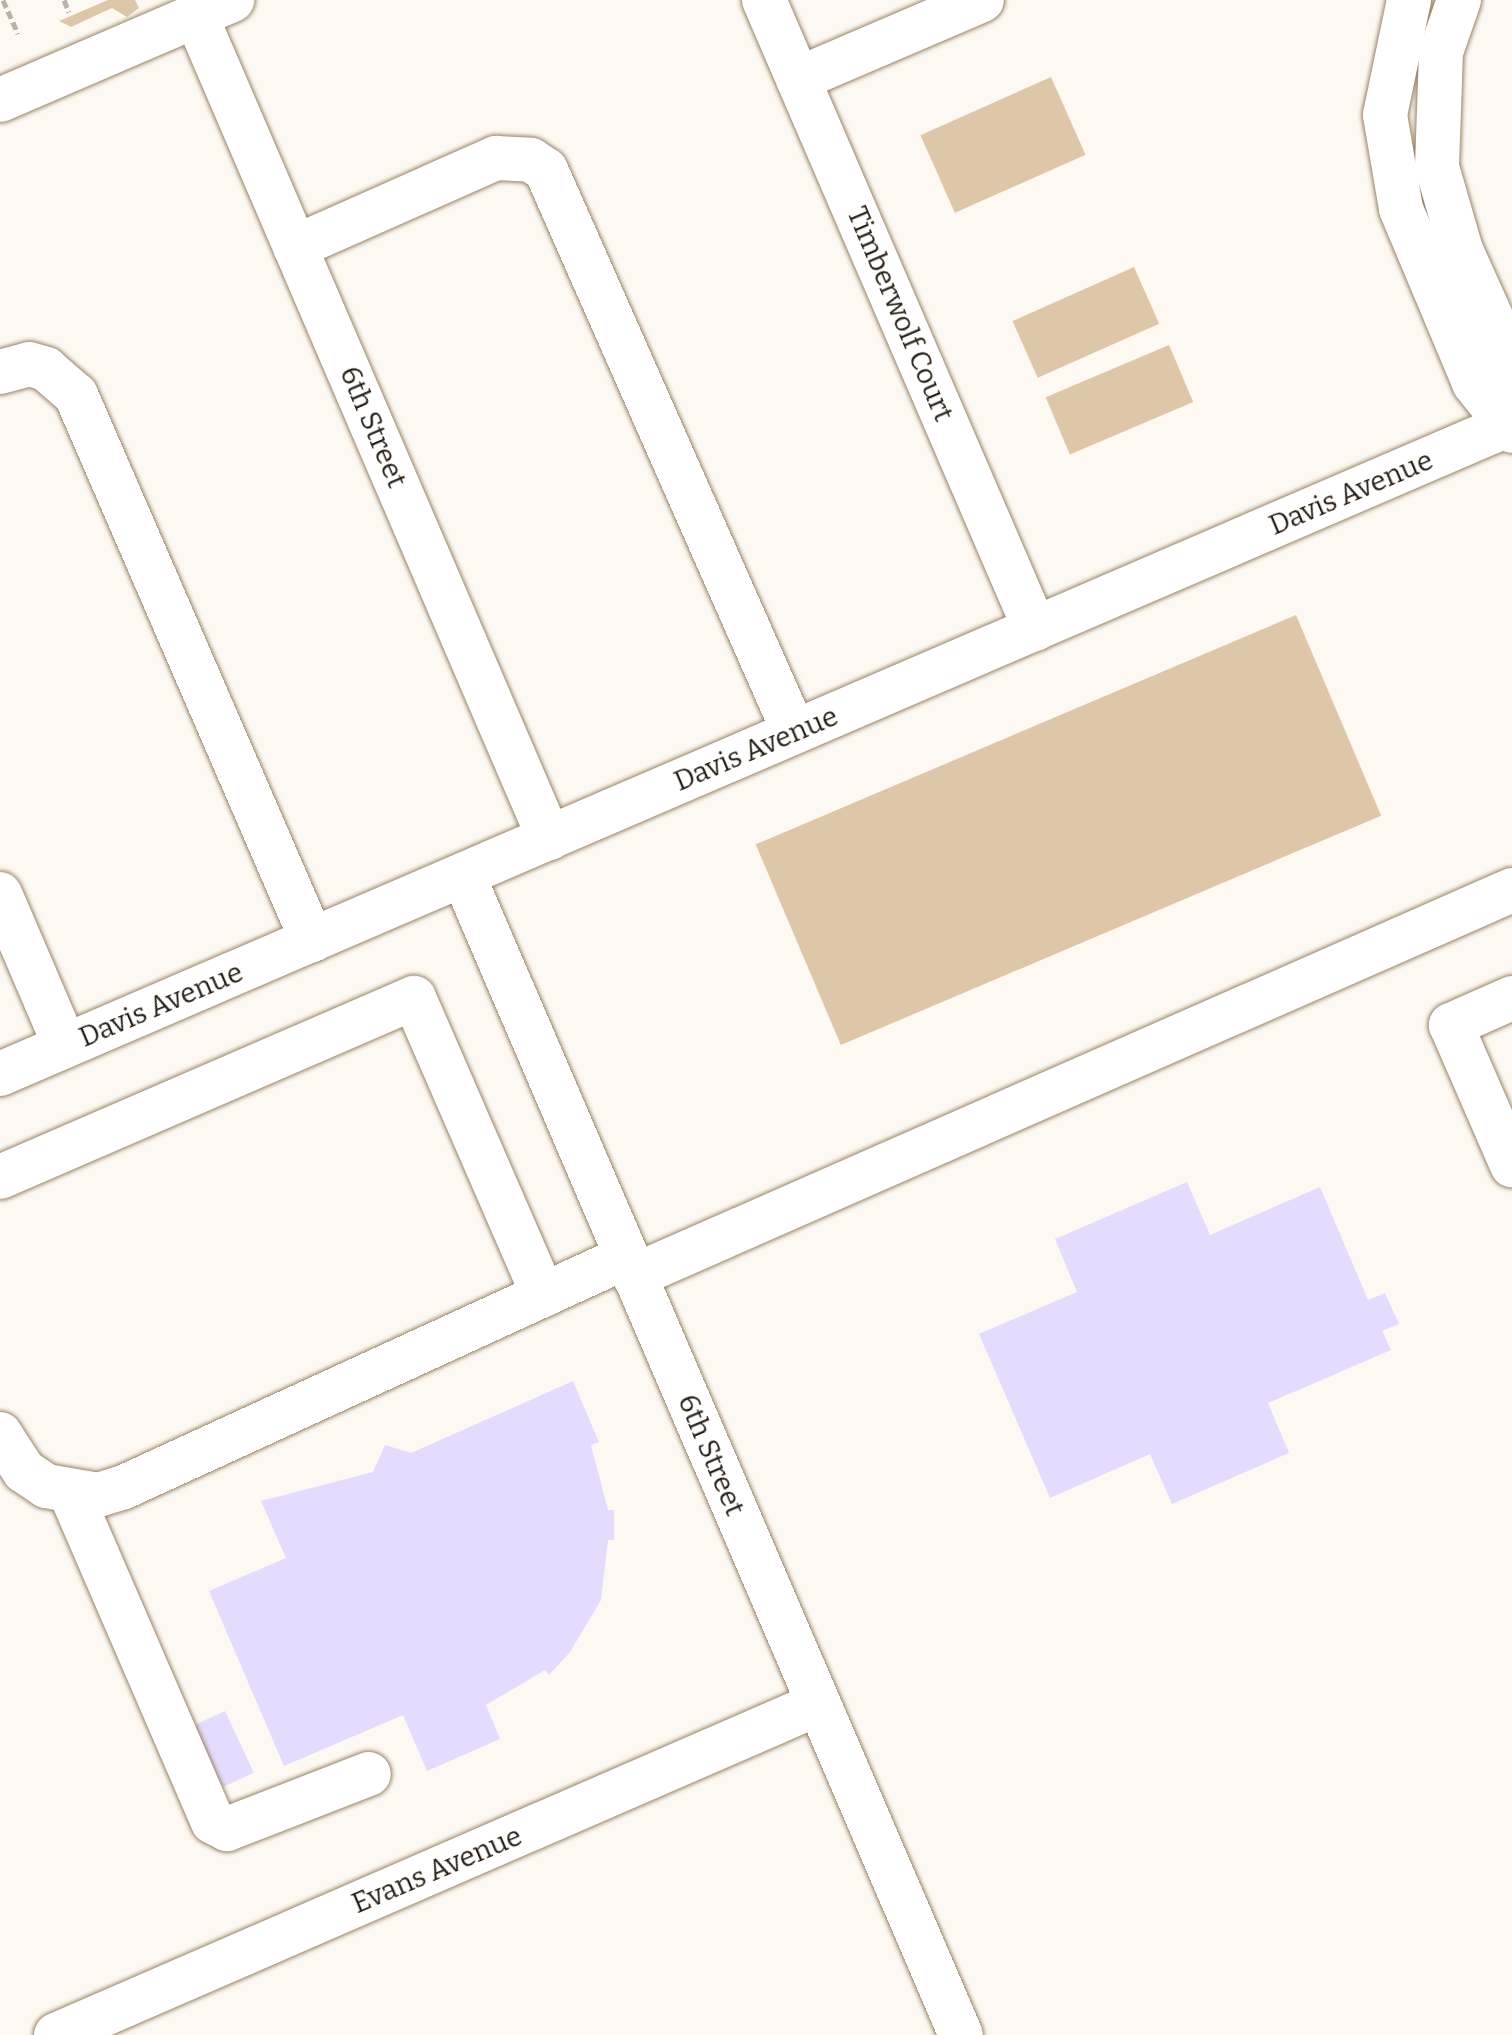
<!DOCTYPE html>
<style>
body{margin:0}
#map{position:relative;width:1512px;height:2035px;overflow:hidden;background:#fdf8f2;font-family:Bitter,serif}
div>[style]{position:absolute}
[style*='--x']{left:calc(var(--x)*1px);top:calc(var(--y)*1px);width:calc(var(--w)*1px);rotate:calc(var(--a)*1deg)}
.green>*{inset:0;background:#dec7a9;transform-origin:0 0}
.building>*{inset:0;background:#e4dbff;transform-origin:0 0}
.path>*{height:5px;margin-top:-2.5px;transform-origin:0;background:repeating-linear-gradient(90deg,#b8b2aa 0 8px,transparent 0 12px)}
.roads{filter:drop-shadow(0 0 2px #9a8367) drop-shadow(0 0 2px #9a8367)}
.minor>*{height:44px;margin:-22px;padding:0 22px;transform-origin:22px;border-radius:22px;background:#fff}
span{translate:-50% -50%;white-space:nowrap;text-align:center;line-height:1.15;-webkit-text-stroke:7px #fff;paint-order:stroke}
.street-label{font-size:28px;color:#261d12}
</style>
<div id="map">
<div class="green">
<div style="clip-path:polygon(108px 0,135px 0,139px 8px,127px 17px,112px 8px,71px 27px,59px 21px)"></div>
<div style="left:1051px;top:77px;width:85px;height:143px;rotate:66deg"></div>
<div style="left:1134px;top:267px;width:62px;height:133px;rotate:66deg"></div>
<div style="left:1169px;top:345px;width:62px;height:134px;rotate:67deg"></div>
<div style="left:1296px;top:615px;width:218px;height:587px;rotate:67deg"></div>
</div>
<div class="building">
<div style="clip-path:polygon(1187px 1182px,1210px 1235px,1320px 1187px,1368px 1300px,1385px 1293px,1399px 1324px,1382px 1331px,1391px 1350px,1268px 1403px,1289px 1453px,1172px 1504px,1150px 1454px,1050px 1498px,979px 1334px,1077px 1292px,1055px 1239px)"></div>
<div style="clip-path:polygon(573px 1381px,599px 1442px,591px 1445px,608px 1510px,614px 1510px,614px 1540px,608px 1540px,601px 1600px,570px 1652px,549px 1675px,545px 1670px,486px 1705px,500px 1739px,427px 1771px,403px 1715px,284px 1766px,209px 1591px,286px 1558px,261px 1501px,373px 1472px,385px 1445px,411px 1453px)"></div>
<div style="left:225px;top:1711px;width:68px;height:34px;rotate:65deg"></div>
</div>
<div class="path">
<div style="--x:3;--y:0;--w:37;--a:66"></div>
<div style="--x:64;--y:0;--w:13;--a:67"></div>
</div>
<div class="roads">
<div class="minor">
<div style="--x:764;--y:0;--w:685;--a:66.69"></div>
<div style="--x:1409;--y:0;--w:117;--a:101.8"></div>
<div style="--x:1385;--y:115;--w:95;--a:80.3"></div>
<div style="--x:1401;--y:209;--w:189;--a:67.2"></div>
<div style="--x:1474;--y:383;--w:61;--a:51.6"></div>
<div style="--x:1459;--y:0;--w:55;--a:109.1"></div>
<div style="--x:1441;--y:52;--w:115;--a:92"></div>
<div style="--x:1437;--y:167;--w:86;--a:73.9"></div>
<div style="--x:1461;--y:250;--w:120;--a:65.8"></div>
<div style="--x:1510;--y:359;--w:66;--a:90.9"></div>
<div style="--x:196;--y:16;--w:895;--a:66.76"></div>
<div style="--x:798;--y:79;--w:200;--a:-23.2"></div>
<div style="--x:0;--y:100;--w:253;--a:-23.3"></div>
<div style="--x:295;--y:247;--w:220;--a:-23.9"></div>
<div style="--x:496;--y:158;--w:35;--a:3"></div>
<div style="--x:531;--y:160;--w:18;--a:34"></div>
<div style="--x:546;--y:170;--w:614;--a:66.19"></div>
<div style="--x:0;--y:372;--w:30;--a:-15"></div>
<div style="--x:29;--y:364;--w:18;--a:16"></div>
<div style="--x:46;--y:369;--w:40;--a:41"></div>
<div style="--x:76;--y:395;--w:594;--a:66.59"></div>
<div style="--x:463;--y:875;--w:1262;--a:66.77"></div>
<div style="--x:0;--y:894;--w:165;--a:66.8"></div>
<div style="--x:1512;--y:998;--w:67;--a:156.1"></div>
<div style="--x:1451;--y:1025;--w:153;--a:66.5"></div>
<div style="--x:0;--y:1074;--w:1646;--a:-23.29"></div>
<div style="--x:0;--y:1177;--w:451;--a:-23.4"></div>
<div style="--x:414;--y:998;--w:324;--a:66.5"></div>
<div style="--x:634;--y:1276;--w:959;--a:-23.73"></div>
<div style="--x:0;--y:1434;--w:44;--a:57"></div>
<div style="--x:24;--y:1471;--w:27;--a:34"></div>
<div style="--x:46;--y:1486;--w:53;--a:9.8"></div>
<div style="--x:98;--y:1495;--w:27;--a:-17"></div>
<div style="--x:124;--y:1487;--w:552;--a:-24.62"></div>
<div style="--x:71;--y:1494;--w:357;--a:66.6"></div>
<div style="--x:213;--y:1822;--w:16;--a:27"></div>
<div style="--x:227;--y:1829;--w:152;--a:-21.2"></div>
<div style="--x:56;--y:2035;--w:831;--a:-23.48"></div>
</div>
</div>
<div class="street-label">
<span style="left:900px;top:314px;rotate:67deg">Timberwolf Court</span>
<span style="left:373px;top:427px;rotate:67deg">6th Street</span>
<span style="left:1351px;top:493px;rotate:-23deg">Davis Avenue</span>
<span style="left:756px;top:749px;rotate:-23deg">Davis Avenue</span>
<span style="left:161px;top:1005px;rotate:-23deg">Davis Avenue</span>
<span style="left:711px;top:1455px;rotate:67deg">6th Street</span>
<span style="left:437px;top:1870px;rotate:-23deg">Evans Avenue</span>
</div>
</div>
